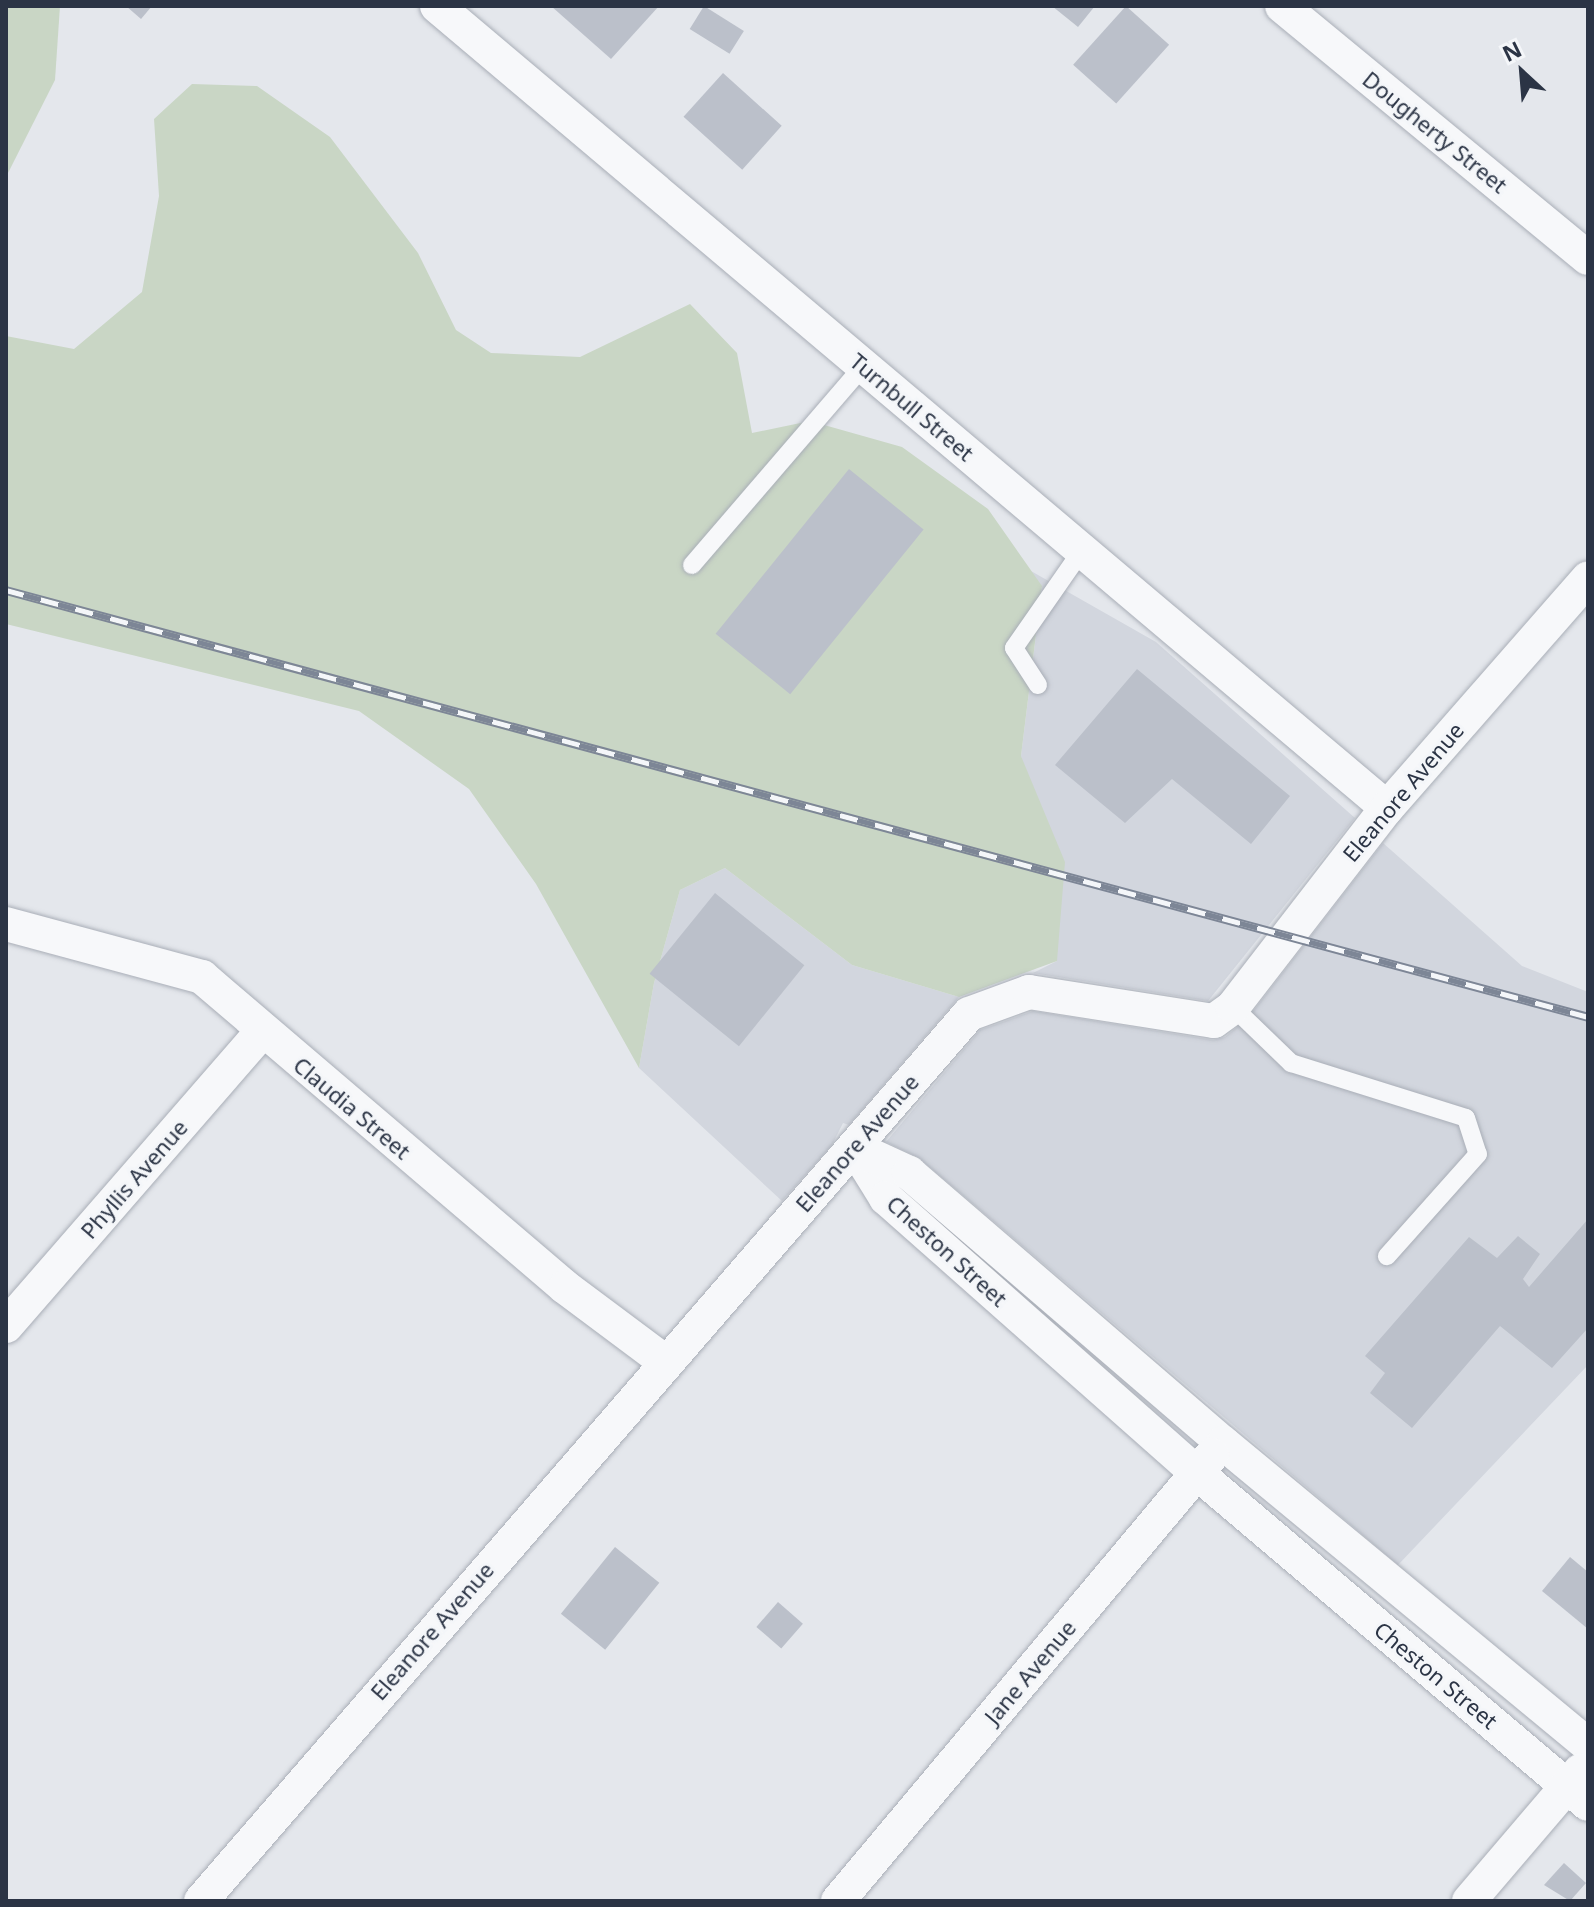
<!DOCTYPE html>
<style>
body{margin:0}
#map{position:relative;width:1594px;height:1907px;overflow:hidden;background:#e4e7ec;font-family:"Noto Sans",sans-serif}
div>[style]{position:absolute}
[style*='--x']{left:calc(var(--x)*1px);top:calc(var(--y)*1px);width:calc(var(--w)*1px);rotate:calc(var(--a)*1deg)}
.built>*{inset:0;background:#d2d6de}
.green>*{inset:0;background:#c9d6c5}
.building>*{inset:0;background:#bbc0ca;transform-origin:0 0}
.roads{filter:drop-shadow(0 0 2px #a9aeb7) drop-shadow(0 0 2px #a9aeb7)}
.service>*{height:18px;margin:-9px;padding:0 9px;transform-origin:9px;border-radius:9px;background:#f7f8fa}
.minor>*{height:34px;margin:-17px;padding:0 17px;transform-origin:17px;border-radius:17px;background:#f7f8fa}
.rail>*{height:9px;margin-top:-4.5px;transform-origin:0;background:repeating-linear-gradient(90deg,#f4f6f9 0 18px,#7d8696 0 36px);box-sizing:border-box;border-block:2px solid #7d8696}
span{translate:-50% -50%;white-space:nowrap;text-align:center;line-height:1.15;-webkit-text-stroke:6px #f4f6f9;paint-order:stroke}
.street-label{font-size:22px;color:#2b3445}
.frame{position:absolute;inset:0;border:8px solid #2b3445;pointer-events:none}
.north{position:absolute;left:1482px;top:32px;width:80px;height:80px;-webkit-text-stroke:6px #f4f6f9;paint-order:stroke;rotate:334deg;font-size:22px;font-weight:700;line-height:32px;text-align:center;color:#2b3445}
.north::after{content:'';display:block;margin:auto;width:28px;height:36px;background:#2b3445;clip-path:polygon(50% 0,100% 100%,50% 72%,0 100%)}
</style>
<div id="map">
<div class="built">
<div style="clip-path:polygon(1031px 571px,1156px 642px,1355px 818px,1208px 1001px,1033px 973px,1057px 961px,1021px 756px,1042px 587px)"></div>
<div style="clip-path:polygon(1383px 843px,1522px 966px,1588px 992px,1588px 1365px,1398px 1565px,919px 1158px,886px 1142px,980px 1030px,1033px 1011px,1213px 1040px,1225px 1037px,1247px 1019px)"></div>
<div style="clip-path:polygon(725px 868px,852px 965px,959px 997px,849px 1125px,843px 1123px,832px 1145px,782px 1201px,639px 1068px,654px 983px,680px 890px)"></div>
</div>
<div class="green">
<div style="clip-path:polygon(6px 6px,60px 6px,55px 80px,6px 177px)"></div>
<div style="clip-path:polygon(192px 84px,257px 86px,330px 137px,418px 253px,456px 330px,491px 353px,580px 357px,690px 304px,737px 353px,752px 433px,810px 421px,902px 447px,988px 509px,1042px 586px,1021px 756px,1065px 862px,1057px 961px,959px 997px,852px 965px,725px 868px,680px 890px,654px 983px,639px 1068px,536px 884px,469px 789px,359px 711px,6px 624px,6px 336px,74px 349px,142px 292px,159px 196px,154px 119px)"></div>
</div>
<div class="building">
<div style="clip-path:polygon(126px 6px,152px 6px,141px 19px)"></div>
<div style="clip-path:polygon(551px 6px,659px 6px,611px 59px)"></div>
<div style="left:704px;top:6px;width:47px;height:27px;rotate:32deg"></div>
<div style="clip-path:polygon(1052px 6px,1095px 6px,1078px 27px)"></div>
<div style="left:1126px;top:6px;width:58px;height:79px;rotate:42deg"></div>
<div style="left:723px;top:73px;width:79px;height:59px;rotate:42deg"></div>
<div style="left:849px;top:469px;width:96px;height:212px;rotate:39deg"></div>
<div style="clip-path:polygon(1137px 669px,1290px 796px,1251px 844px,1172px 779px,1125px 823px,1055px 765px)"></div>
<div style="left:715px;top:893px;width:115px;height:104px;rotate:39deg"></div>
<div style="clip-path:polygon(1588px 1219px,1588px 1328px,1552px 1368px,1500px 1326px,1412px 1428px,1370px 1393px,1385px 1373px,1365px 1356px,1469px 1237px,1497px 1258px,1518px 1236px,1540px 1254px,1523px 1279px,1529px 1287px)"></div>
<div style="left:615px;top:1547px;width:57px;height:86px;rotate:39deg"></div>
<div style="clip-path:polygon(1570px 1557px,1588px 1572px,1588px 1629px,1542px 1591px)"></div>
<div style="left:778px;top:1602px;width:33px;height:33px;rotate:41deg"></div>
<div style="clip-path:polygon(1564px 1863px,1586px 1883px,1570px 1901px,1544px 1885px)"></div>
</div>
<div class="roads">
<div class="service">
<div style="--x:692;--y:565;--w:262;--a:-49.3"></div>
<div style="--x:1038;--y:685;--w:44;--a:-123"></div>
<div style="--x:1014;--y:648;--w:119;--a:-55.2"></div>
<div style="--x:1233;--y:1007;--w:81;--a:44"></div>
<div style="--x:1291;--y:1063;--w:183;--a:17.4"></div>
<div style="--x:1466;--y:1118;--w:38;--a:72"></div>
<div style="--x:1478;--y:1154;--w:137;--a:131.7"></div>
</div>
<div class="minor">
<div style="--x:437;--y:6;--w:1243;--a:40.17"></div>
<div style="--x:1282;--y:6;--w:396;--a:39.5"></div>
<div style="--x:6;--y:924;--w:203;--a:15.1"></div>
<div style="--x:202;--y:977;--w:477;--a:40.5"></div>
<div style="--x:565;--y:1287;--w:124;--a:36.8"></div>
<div style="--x:855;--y:1148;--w:59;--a:58.2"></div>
<div style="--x:886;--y:1198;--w:415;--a:41.5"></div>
<div style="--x:1197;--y:1473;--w:512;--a:40.25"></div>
<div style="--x:855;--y:1148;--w:60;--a:24.8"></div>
<div style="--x:909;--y:1173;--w:414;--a:40.7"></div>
<div style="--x:1223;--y:1443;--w:474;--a:39.6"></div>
<div style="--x:6;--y:1326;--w:390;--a:-49"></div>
<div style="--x:201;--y:1901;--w:1173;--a:-49.11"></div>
<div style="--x:969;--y:1014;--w:64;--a:-20.1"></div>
<div style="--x:1029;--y:992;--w:187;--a:8.9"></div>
<div style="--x:1214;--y:1021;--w:24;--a:-36"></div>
<div style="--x:1233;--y:1007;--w:252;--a:-52.3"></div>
<div style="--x:1387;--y:808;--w:305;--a:-48.8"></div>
<div style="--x:838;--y:1901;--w:582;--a:-50.02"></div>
<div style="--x:1469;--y:1901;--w:171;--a:-49.5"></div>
</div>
</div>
<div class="rail">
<div style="--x:6;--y:590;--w:1639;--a:15.1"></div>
</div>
<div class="street-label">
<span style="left:1435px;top:132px;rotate:39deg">Dougherty Street</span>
<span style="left:912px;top:407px;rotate:40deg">Turnbull Street</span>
<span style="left:1403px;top:792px;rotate:-50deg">Eleanore Avenue</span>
<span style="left:352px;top:1108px;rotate:40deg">Claudia Street</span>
<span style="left:857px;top:1143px;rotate:-49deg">Eleanore Avenue</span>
<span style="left:134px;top:1179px;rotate:-49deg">Phyllis Avenue</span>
<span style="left:947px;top:1251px;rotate:42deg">Cheston Street</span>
<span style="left:432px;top:1631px;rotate:-49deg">Eleanore Avenue</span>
<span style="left:1030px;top:1672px;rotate:-50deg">Jane Avenue</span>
<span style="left:1436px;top:1675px;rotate:40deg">Cheston Street</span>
</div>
<div class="frame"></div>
<div class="north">N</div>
</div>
